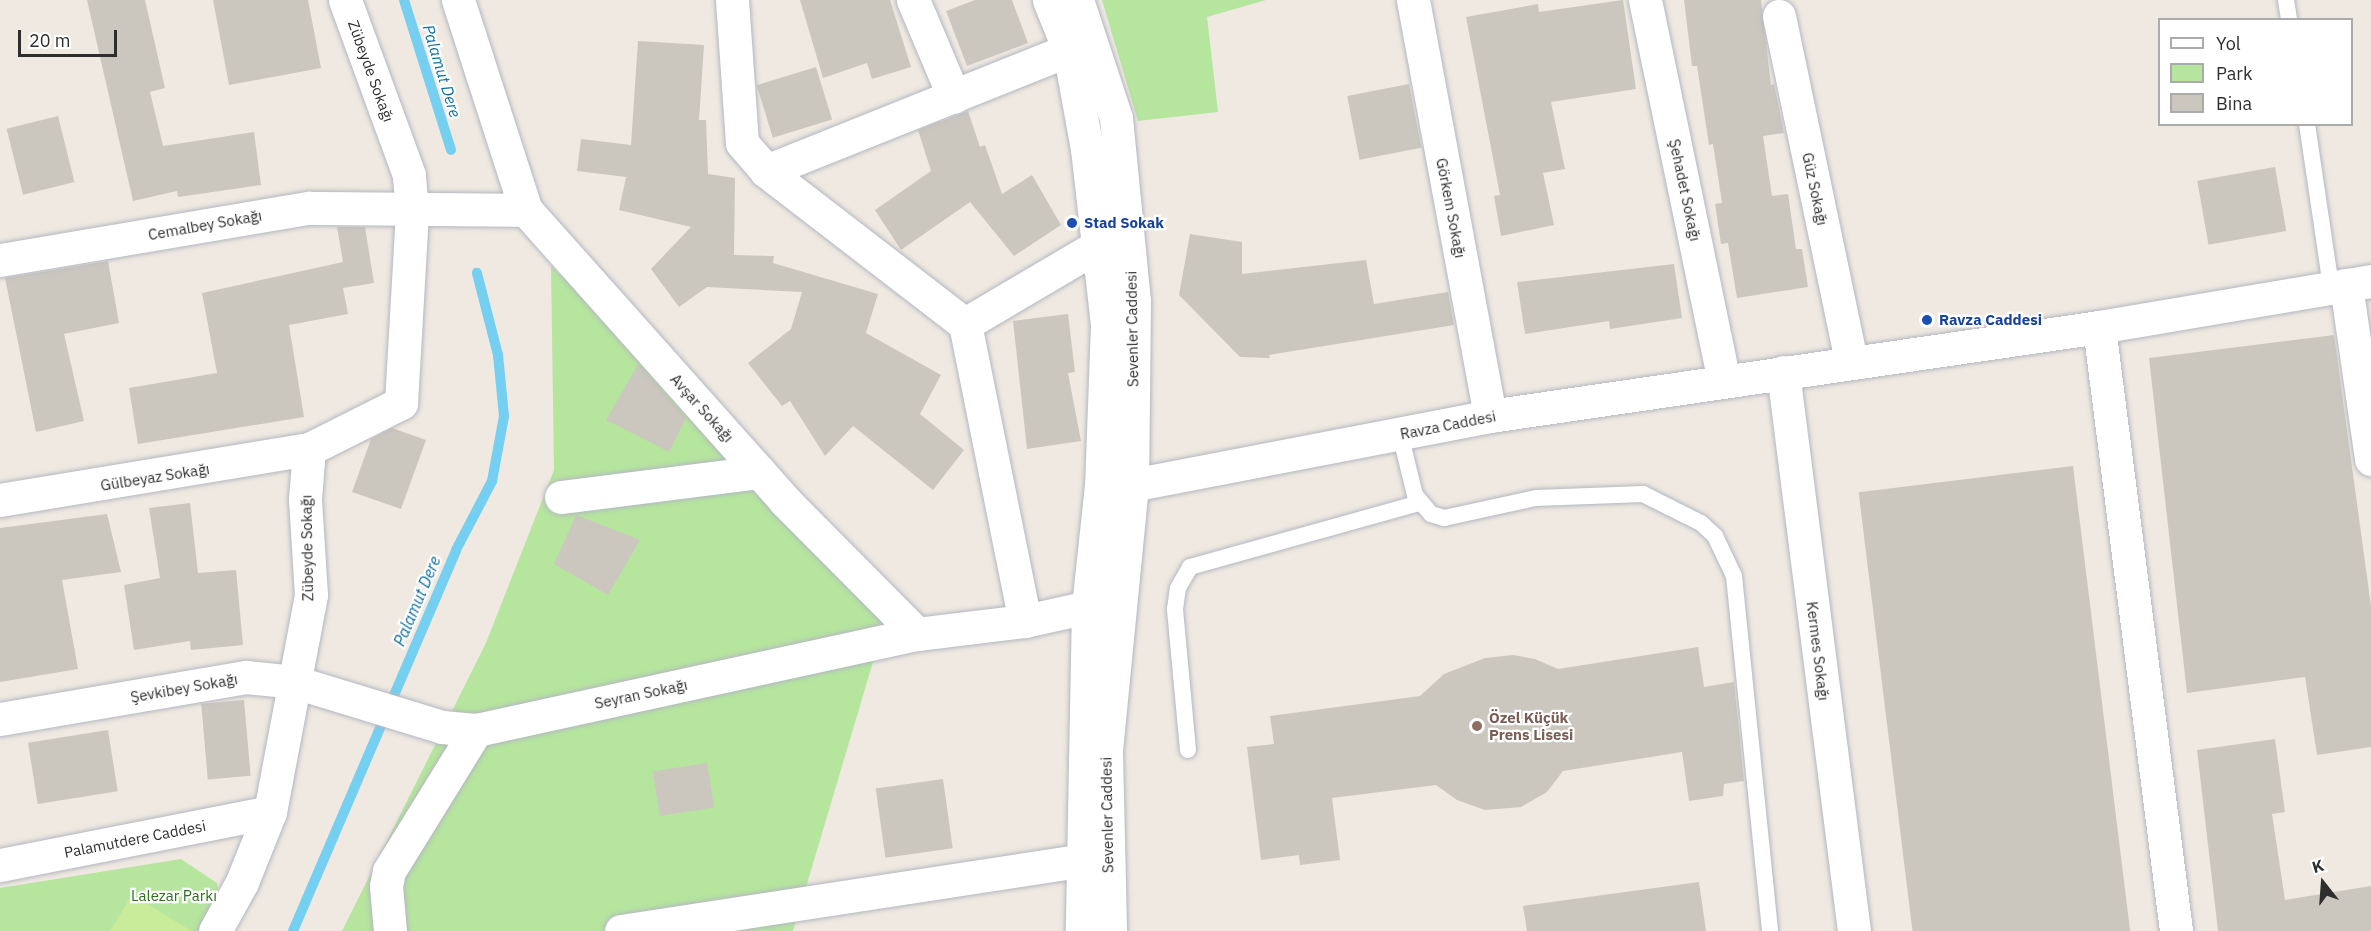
<!DOCTYPE html>
<meta charset="utf-8">
<style>
body{margin:0}
#map{position:relative;width:2371px;height:931px;overflow:hidden;background:#efe9e1;font-family:"IBM Plex Sans",sans-serif}
div>[style]{position:absolute}
[style*='--x']{left:calc(var(--x)*1px);top:calc(var(--y)*1px);width:calc(var(--w)*1px);rotate:calc(var(--a)*1deg)}
.green>*{inset:0;background:#b6e59e}
.pitch>*{inset:0;background:#c9ec9a}
.stream>*{height:10px;margin:-5px;padding:0 5px;transform-origin:5px;border-radius:5px;background:#75cff0}
.building>*{inset:0;background:#cbc7bf;transform-origin:0 0}
.roads{filter:drop-shadow(0 0 2px #b4b7c1) drop-shadow(0 0 2px #b4b7c1)}
.lane>*{height:16px;margin:-8px;padding:0 8px;transform-origin:8px;border-radius:8px;background:#fff}
.street>*{height:33px;margin:-16.5px;padding:0 16.5px;transform-origin:16.5px;border-radius:16.5px;background:#fff}
.secondary>*{height:33px;margin:-16.5px;padding:0 16.5px;transform-origin:16.5px;border-radius:16.5px;background:#fff}
.dots>*{width:16px;height:16px;translate:-50% -50%;box-sizing:border-box;border:3px solid #fff;border-radius:50%}
span{translate:-50% -50%;white-space:nowrap;text-align:center;line-height:1.15;-webkit-text-stroke:4.5px #fff;paint-order:stroke}
.street-label{font-size:15px;color:#2e2e2e}
.transit-label{font-size:15px;color:#164399;font-weight:700}
.left{translate:0 -50%;text-align:left}
.education-label{font-size:15px;color:#785e54;font-weight:700}
.park-label{font-size:15px;color:#2c6e1b}
.water-label{font-size:16px;color:#0d6fa3;font-style:italic}
.legend{position:absolute;left:2158px;top:18px;width:195px;height:108px;box-sizing:border-box;background:#fff;border:2px solid #ababab;margin:0;padding:8px 10px;list-style:none;font-size:18px;color:#2e2e2e}
.legend li{display:flex;align-items:center;gap:12px;height:30px}
.legend b{width:30px;border:2px solid #ababab}
.north{position:absolute;left:2293px;top:853px;width:60px;height:60px;-webkit-text-stroke:4px #fff;paint-order:stroke;rotate:343deg;font-size:16px;font-weight:700;line-height:24px;text-align:center;color:#2e2e2e}
.north::after{content:'';display:block;margin:auto;width:21px;height:27px;background:#2e2e2e;clip-path:polygon(50% 0,100% 100%,50% 72%,0 100%)}
.scale{position:absolute;left:18px;top:30px;width:99px;height:27px;box-sizing:border-box;border:3px solid #2e2e2e;border-top:0;padding-left:8px;font-size:18px;line-height:21px;white-space:nowrap;color:#2e2e2e;-webkit-text-stroke:4px #fff;paint-order:stroke}
</style>
<div id="map">
<div class="green">
<div style="clip-path:polygon(1102px 0,1266px 0,1207px 17px,1218px 112px,1138px 121px)"></div>
<div style="clip-path:polygon(551px 266px,875px 574px,884px 625px,793px 931px,342px 931px,486px 643px,554px 470px)"></div>
<div style="clip-path:polygon(181px 859px,217px 883px,219px 898px,200px 931px,0 931px,0 888px)"></div>
</div>
<div class="pitch">
<div style="clip-path:polygon(132px 895px,190px 930px,189px 931px,110px 931px)"></div>
</div>
<div class="stream">
<div style="--x:404;--y:0;--w:157;--a:72.6"></div>
<div style="--x:293;--y:931;--w:414;--a:-66.8"></div>
<div style="--x:456;--y:550;--w:78;--a:-62.4"></div>
<div style="--x:492;--y:481;--w:66;--a:-79.5"></div>
<div style="--x:504;--y:416;--w:61;--a:-95.6"></div>
<div style="--x:498;--y:355;--w:85;--a:-104.4"></div>
</div>
<div class="building">
<div style="clip-path:polygon(87px 0,145px 0,165px 88px,150px 92px,163px 146px,254px 132px,261px 185px,178px 197px,177px 191px,133px 201px)"></div>
<div style="clip-path:polygon(213px 0,308px 0,321px 68px,229px 85px)"></div>
<div style="clip-path:polygon(800px 0,890px 0,911px 67px,872px 79px,867px 63px,823px 78px)"></div>
<div style="clip-path:polygon(975px 0,1012px 0,1028px 43px,967px 66px,946px 11px)"></div>
<div style="clip-path:polygon(1623px 0,1636px 89px,1551px 102px,1565px 169px,1543px 173px,1554px 225px,1501px 236px,1494px 196px,1500px 195px,1466px 17px,1538px 4px,1539px 12px)"></div>
<div style="clip-path:polygon(1684px 0,1761px 0,1771px 85px,1774px 84px,1784px 133px,1763px 136px,1772px 196px,1788px 194px,1796px 249px,1802px 249px,1808px 287px,1737px 298px,1728px 243px,1721px 244px,1715px 204px,1722px 203px,1713px 144px,1709px 145px,1697px 66px,1692px 66px)"></div>
<div style="clip-path:polygon(638px 41px,704px 45px,699px 120px,706px 120px,708px 174px,735px 178px,734px 255px,774px 256px,773px 263px,878px 294px,866px 333px,941px 375px,920px 414px,964px 450px,933px 490px,853px 426px,825px 456px,790px 401px,782px 406px,748px 363px,791px 329px,802px 292px,707px 287px,679px 307px,651px 269px,691px 227px,619px 210px,626px 177px,577px 171px,581px 139px,631px 145px)"></div>
<div style="left:816px;top:67px;width:55px;height:62px;rotate:73deg"></div>
<div style="left:1409px;top:84px;width:65px;height:63px;rotate:79deg"></div>
<div style="clip-path:polygon(968px 111px,980px 147px,985px 145px,1002px 194px,1032px 175px,1061px 225px,1014px 256px,970px 202px,901px 250px,875px 210px,931px 171px,918px 130px)"></div>
<div style="left:58px;top:116px;width:68px;height:53px;rotate:76deg"></div>
<div style="left:2275px;top:167px;width:65px;height:79px;rotate:80deg"></div>
<div style="clip-path:polygon(337px 227px,365px 227px,374px 283px,343px 288px,348px 314px,289px 325px,304px 417px,138px 444px,129px 388px,217px 373px,202px 293px,343px 262px)"></div>
<div style="clip-path:polygon(1190px 234px,1242px 242px,1242px 274px,1366px 260px,1374px 304px,1448px 292px,1454px 325px,1269px 355px,1270px 358px,1240px 357px,1179px 295px)"></div>
<div style="clip-path:polygon(108px 261px,119px 323px,64px 334px,84px 421px,36px 432px,5px 278px)"></div>
<div style="clip-path:polygon(1674px 264px,1682px 318px,1610px 329px,1609px 321px,1525px 334px,1517px 282px)"></div>
<div style="clip-path:polygon(1068px 314px,1075px 372px,1068px 373px,1081px 441px,1027px 449px,1013px 321px)"></div>
<div style="clip-path:polygon(2334px 335px,2371px 606px,2371px 747px,2317px 755px,2305px 677px,2187px 693px,2149px 358px)"></div>
<div style="clip-path:polygon(638px 364px,686px 418px,669px 452px,606px 420px)"></div>
<div style="clip-path:polygon(392px 428px,426px 440px,401px 509px,352px 492px,371px 439px)"></div>
<div style="left:2073px;top:466px;width:469px;height:216px;rotate:83deg"></div>
<div style="clip-path:polygon(190px 503px,198px 573px,236px 570px,243px 645px,191px 650px,190px 641px,134px 650px,124px 585px,160px 578px,149px 508px)"></div>
<div style="clip-path:polygon(107px 514px,121px 572px,62px 580px,78px 669px,0 682px,0 528px)"></div>
<div style="clip-path:polygon(576px 515px,640px 540px,608px 595px,554px 564px)"></div>
<div style="clip-path:polygon(1698px 647px,1704px 687px,1734px 682px,1744px 781px,1724px 784px,1723px 796px,1689px 801px,1682px 752px,1563px 771px,1547px 792px,1521px 807px,1485px 810px,1457px 800px,1436px 785px,1332px 798px,1340px 860px,1300px 865px,1299px 855px,1261px 860px,1247px 747px,1274px 744px,1270px 716px,1420px 696px,1444px 674px,1485px 658px,1513px 655px,1535px 659px,1558px 669px)"></div>
<div style="left:244px;top:700px;width:76px;height:43px;rotate:85deg"></div>
<div style="left:108px;top:730px;width:62px;height:81px;rotate:81deg"></div>
<div style="clip-path:polygon(2275px 739px,2285px 812px,2272px 814px,2285px 900px,2371px 886px,2371px 931px,2218px 931px,2197px 750px)"></div>
<div style="left:707px;top:763px;width:45px;height:55px;rotate:81deg"></div>
<div style="left:943px;top:779px;width:70px;height:68px;rotate:82deg"></div>
<div style="clip-path:polygon(1699px 882px,1706px 931px,1527px 931px,1523px 906px)"></div>
</div>
<div class="roads">
<div class="lane">
<div style="--x:2286;--y:0;--w:20;--a:81"></div>
<div style="--x:2307;--y:124;--w:165;--a:81.6"></div>
<div style="--x:1400;--y:434;--w:63;--a:76.2"></div>
<div style="--x:1415;--y:495;--w:25;--a:50"></div>
<div style="--x:1431;--y:514;--w:14;--a:17"></div>
<div style="--x:1444;--y:518;--w:94;--a:-12.3"></div>
<div style="--x:1536;--y:498;--w:107;--a:-2.1"></div>
<div style="--x:1643;--y:494;--w:65;--a:26.6"></div>
<div style="--x:1701;--y:523;--w:19;--a:43"></div>
<div style="--x:1715;--y:536;--w:44;--a:64.6"></div>
<div style="--x:1734;--y:576;--w:357;--a:84.2"></div>
<div style="--x:1188;--y:750;--w:142;--a:-95.3"></div>
<div style="--x:1175;--y:609;--w:21;--a:-82"></div>
<div style="--x:1178;--y:588;--w:24;--a:-60"></div>
<div style="--x:1190;--y:567;--w:238;--a:-15.6"></div>
</div>
<div class="street">
<div style="--x:732;--y:0;--w:143;--a:86"></div>
<div style="--x:742;--y:143;--w:37;--a:49"></div>
<div style="--x:766;--y:171;--w:251;--a:37.6"></div>
<div style="--x:965;--y:324;--w:303;--a:78.6"></div>
<div style="--x:913;--y:0;--w:105;--a:67.1"></div>
<div style="--x:1413;--y:0;--w:423;--a:79.5"></div>
<div style="--x:1645;--y:0;--w:389;--a:78.3"></div>
<div style="--x:1779;--y:16;--w:352;--a:78.2"></div>
<div style="--x:766;--y:171;--w:326;--a:-21.8"></div>
<div style="--x:0;--y:260;--w:313;--a:-9.6"></div>
<div style="--x:309;--y:208;--w:217;--a:0.5"></div>
<div style="--x:2346;--y:285;--w:176;--a:81.8"></div>
<div style="--x:965;--y:324;--w:156;--a:-30.5"></div>
<div style="--x:2099;--y:327;--w:609;--a:82.73"></div>
<div style="--x:1783;--y:372;--w:563;--a:82.76"></div>
<div style="--x:561;--y:497;--w:200;--a:-7.2"></div>
<div style="--x:0;--y:500;--w:313;--a:-9.4"></div>
<div style="--x:0;--y:719;--w:250;--a:-9.7"></div>
<div style="--x:246;--y:677;--w:49;--a:5.8"></div>
<div style="--x:295;--y:682;--w:154;--a:17"></div>
<div style="--x:442;--y:727;--w:34;--a:5"></div>
<div style="--x:476;--y:730;--w:451;--a:-12.3"></div>
<div style="--x:215;--y:931;--w:56;--a:-61.1"></div>
<div style="--x:242;--y:882;--w:75;--a:-68.2"></div>
<div style="--x:270;--y:812;--w:221;--a:-79.3"></div>
<div style="--x:311;--y:595;--w:96;--a:-93.6"></div>
<div style="--x:305;--y:499;--w:50;--a:-85.4"></div>
<div style="--x:309;--y:449;--w:103;--a:-26.6"></div>
<div style="--x:401;--y:403;--w:192;--a:-86.7"></div>
<div style="--x:412;--y:211;--w:36;--a:-95"></div>
<div style="--x:409;--y:175;--w:186;--a:-110.1"></div>
<div style="--x:390;--y:931;--w:45;--a:-95.1"></div>
<div style="--x:386;--y:886;--w:15;--a:-79"></div>
<div style="--x:389;--y:871;--w:166;--a:-58.3"></div>
<div style="--x:621;--y:931;--w:465;--a:-8.7"></div>
</div>
<div class="secondary">
<div style="--x:458;--y:0;--w:221;--a:72.1"></div>
<div style="--x:526;--y:210;--w:390;--a:48.3"></div>
<div style="--x:785;--y:501;--w:187;--a:45.2"></div>
<div style="--x:917;--y:634;--w:109;--a:-6.9"></div>
<div style="--x:1025;--y:621;--w:65;--a:-12.5"></div>
<div style="--x:1049;--y:0;--w:54;--a:68.2"></div>
<div style="--x:1069;--y:50;--w:101;--a:79.7"></div>
<div style="--x:1087;--y:149;--w:176;--a:83.5"></div>
<div style="--x:1107;--y:324;--w:161;--a:92.1"></div>
<div style="--x:1101;--y:485;--w:123;--a:96.1"></div>
<div style="--x:1088;--y:607;--w:324;--a:91.1"></div>
<div style="--x:1077;--y:0;--w:124;--a:71.7"></div>
<div style="--x:1116;--y:118;--w:184;--a:84.4"></div>
<div style="--x:1134;--y:301;--w:184;--a:90.6"></div>
<div style="--x:1132;--y:485;--w:268;--a:95.6"></div>
<div style="--x:1106;--y:752;--w:179;--a:88.7"></div>
<div style="--x:1101;--y:485;--w:31;--a:0"></div>
<div style="--x:1132;--y:485;--w:365;--a:-10.9"></div>
<div style="--x:1490;--y:416;--w:615;--a:-8.31"></div>
<div style="--x:2099;--y:327;--w:276;--a:-9.6"></div>
<div style="--x:0;--y:865;--w:275;--a:-11.1"></div>
</div>
</div>
<div class="dots">
<div style="left:1072px;top:223px;background:#1a4fb4"></div>
<div style="left:1927px;top:320px;background:#1a4fb4"></div>
<div style="left:1477px;top:726px;background:#8d6e63"></div>
</div>
<div class="street-label">
<span style="left:371px;top:71px;rotate:70deg">Zübeyde Sokağı</span>
<span style="left:1815px;top:189px;rotate:78deg">Güz Sokağı</span>
<span style="left:1685px;top:190px;rotate:78deg">Şehadet Sokağı</span>
<span style="left:1451px;top:208px;rotate:79deg">Görkem Sokağı</span>
<span style="left:205px;top:225px;rotate:-10deg">Cemalbey Sokağı</span>
<span style="left:1132px;top:329px;rotate:-91deg">Sevenler Caddesi</span>
<span style="left:702px;top:408px;rotate:48deg">Avşar Sokağı</span>
<span style="left:1448px;top:425px;rotate:-11deg">Ravza Caddesi</span>
<span style="left:155px;top:477px;rotate:-9deg">Gülbeyaz Sokağı</span>
<span style="left:307px;top:548px;rotate:-91deg">Zübeyde Sokağı</span>
<span style="left:1818px;top:651px;rotate:83deg">Kermes Sokağı</span>
<span style="left:184px;top:688px;rotate:-10deg">Şevkibey Sokağı</span>
<span style="left:641px;top:694px;rotate:-12deg">Seyran Sokağı</span>
<span style="left:1107px;top:815px;rotate:-91deg">Sevenler Caddesi</span>
<span style="left:135px;top:839px;rotate:-11deg">Palamutdere Caddesi</span>
</div>
<div class="transit-label">
<span class="left" style="left:1084px;top:223px">Stad Sokak</span>
<span class="left" style="left:1939px;top:320px">Ravza Caddesi</span>
</div>
<div class="education-label">
<span class="left" style="left:1489px;top:726px">Özel Küçük<br>Prens Lisesi</span>
</div>
<div class="park-label">
<span style="left:174px;top:896px">Lalezar Parkı</span>
</div>
<div class="water-label">
<span style="left:442px;top:71px;rotate:73deg">Palamut Dere</span>
<span style="left:417px;top:601px;rotate:-67deg">Palamut Dere</span>
</div>
<ul class="legend">
<li><b style="height:8px;background:#fff"></b>Yol</li>
<li><b style="height:16px;background:#b6e59e"></b>Park</li>
<li><b style="height:16px;background:#cbc7bf"></b>Bina</li>
</ul>
<div class="north">K</div>
<div class="scale">20 m</div>
</div>
